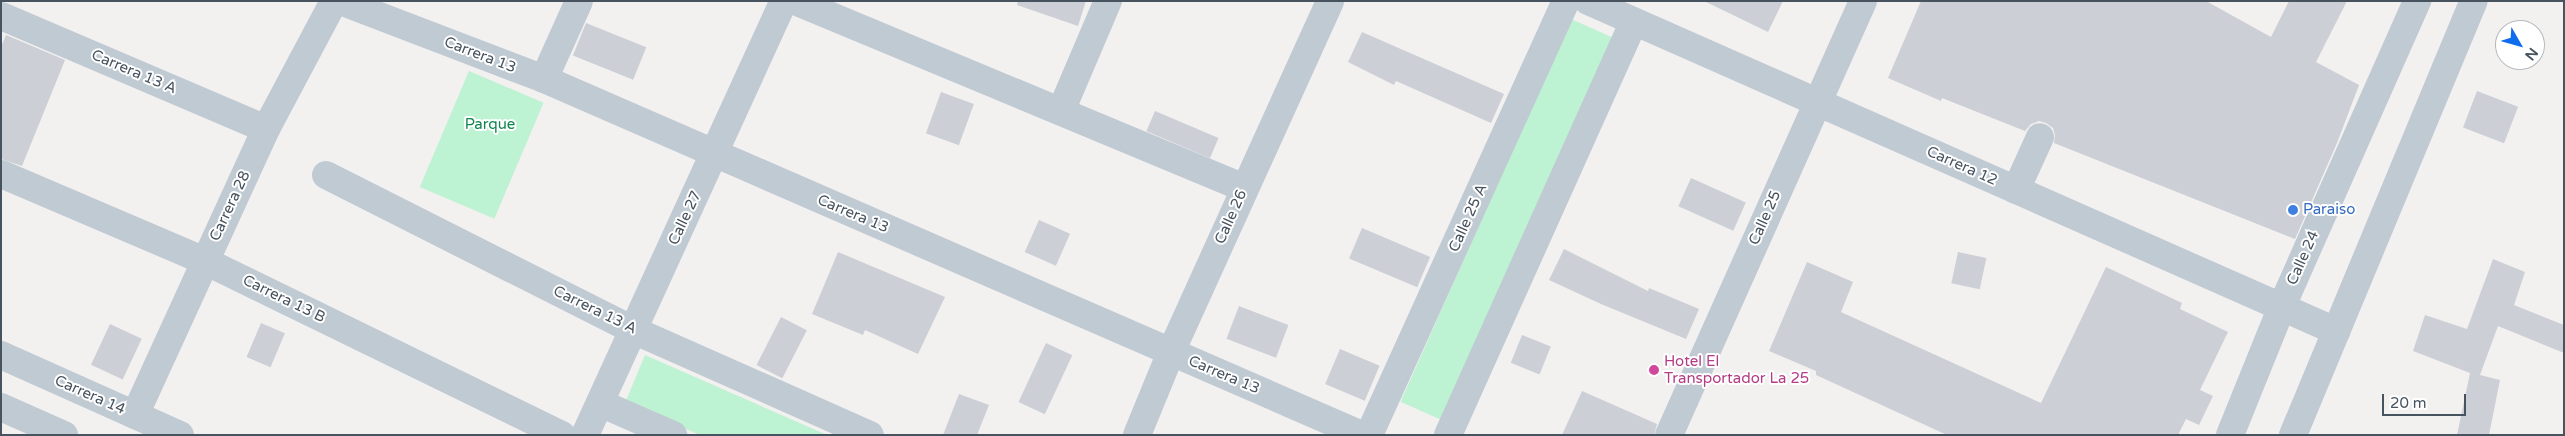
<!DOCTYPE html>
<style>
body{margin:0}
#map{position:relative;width:2565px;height:436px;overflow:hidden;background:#f3f0f0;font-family:"Varela Round",sans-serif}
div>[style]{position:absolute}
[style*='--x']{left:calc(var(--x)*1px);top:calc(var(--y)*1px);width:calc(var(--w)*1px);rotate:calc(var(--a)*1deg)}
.green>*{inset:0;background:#bdf2d2;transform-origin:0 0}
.building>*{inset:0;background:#cccfd5;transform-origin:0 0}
.minor>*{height:28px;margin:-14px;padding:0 14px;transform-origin:14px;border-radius:14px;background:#c0cad3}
.dots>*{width:14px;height:14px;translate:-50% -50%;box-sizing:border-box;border:2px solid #fff;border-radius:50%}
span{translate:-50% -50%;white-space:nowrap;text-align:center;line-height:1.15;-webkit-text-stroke:4px #fff;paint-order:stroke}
.street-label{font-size:15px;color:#47535f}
.park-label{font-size:15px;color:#12864e}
.shop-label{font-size:15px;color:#366cbe}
.left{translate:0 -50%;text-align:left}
.hotel-label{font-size:15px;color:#b23c85}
.frame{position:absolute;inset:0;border:2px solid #47535f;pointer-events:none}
.north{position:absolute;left:2495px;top:20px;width:50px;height:50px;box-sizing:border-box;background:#fff;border:1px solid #b5babf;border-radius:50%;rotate:128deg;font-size:14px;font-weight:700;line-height:20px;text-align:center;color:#47535f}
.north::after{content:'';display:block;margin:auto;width:18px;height:22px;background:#0f6cee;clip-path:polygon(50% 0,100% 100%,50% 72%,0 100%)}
.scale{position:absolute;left:2382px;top:394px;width:84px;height:22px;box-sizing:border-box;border:2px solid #47535f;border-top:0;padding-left:6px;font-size:15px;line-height:18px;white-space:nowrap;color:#47535f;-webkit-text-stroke:4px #fff;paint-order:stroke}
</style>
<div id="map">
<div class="green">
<div style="left:1571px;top:19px;width:48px;height:419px;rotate:24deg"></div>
<div style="left:469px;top:71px;width:81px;height:126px;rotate:23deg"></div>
<div style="clip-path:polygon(645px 355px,827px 435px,700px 435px,625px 403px)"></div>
</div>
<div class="building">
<div style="clip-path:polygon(1018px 1px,1086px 1px,1078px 26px,1017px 5px)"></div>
<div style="clip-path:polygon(1704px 1px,1783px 1px,1768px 32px)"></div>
<div style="clip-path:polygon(1921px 1px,2206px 1px,2271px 37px,2289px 1px,2347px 1px,2316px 62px,2359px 85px,2337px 143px,2295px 239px,2054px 143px,2055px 135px,2053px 128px,2046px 123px,2039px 121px,2031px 124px,2025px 131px,1942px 98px,1941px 101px,1888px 78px)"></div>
<div style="left:586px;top:23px;width:65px;height:35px;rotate:22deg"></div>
<div style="clip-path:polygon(1362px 32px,1504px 94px,1491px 123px,1396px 81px,1394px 85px,1348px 62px)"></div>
<div style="clip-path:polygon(6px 35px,65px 60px,22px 166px,1px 159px,1px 47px)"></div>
<div style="left:2477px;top:91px;width:44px;height:39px;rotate:21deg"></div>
<div style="left:941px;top:92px;width:35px;height:44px;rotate:20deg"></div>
<div style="left:1155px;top:111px;width:69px;height:22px;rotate:23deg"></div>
<div style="left:1691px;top:178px;width:60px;height:31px;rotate:24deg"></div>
<div style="left:1039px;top:220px;width:34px;height:35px;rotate:24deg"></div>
<div style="left:1362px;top:228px;width:74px;height:33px;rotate:23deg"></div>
<div style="clip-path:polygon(1564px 249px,1648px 291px,1649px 288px,1699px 309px,1686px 339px,1601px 304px,1549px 280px)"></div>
<div style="clip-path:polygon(838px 252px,945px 297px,918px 354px,865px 330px,863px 335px,812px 314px)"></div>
<div style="left:1958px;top:252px;width:29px;height:32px;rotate:12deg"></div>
<div style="clip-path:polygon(2493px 259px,2525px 272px,2514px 305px,2564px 325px,2564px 353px,2498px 326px,2480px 375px,2500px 380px,2489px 435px,2457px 435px,2470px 373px,2413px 351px,2425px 315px,2467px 329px)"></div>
<div style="clip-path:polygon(1807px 262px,1853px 282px,1841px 312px,2041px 403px,2106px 267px,2182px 303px,2180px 309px,2228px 332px,2200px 390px,2213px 396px,2199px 425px,2186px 419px,2178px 435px,1947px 435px,1816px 375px,1816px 371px,1769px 351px)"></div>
<div style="left:1239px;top:306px;width:53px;height:35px;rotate:21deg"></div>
<div style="left:781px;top:317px;width:29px;height:54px;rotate:27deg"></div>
<div style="left:261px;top:323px;width:26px;height:37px;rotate:23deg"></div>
<div style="left:110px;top:324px;width:35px;height:45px;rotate:25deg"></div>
<div style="left:1522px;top:335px;width:31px;height:30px;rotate:22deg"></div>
<div style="left:1046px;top:343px;width:29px;height:65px;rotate:25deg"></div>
<div style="left:1340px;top:349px;width:43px;height:38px;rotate:23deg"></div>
<div style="clip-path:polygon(1582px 391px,1657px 424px,1654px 435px,1562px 435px)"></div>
<div style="clip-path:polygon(959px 394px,989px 405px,977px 435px,943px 435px)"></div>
</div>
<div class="minor">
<div style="--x:340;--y:1;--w:218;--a:20.9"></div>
<div style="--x:544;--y:79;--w:892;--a:23.52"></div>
<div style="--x:795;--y:1;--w:486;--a:22.6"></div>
<div style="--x:1588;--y:1;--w:818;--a:23.81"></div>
<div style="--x:1;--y:16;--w:288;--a:23.1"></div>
<div style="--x:544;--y:79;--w:85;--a:-65.8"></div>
<div style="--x:1061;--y:111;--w:120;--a:-66.9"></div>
<div style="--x:1;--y:174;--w:222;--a:23.1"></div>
<div style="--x:205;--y:261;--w:397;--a:26"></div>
<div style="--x:326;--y:175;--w:344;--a:26.8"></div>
<div style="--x:633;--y:330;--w:259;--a:23.9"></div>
<div style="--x:2016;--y:190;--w:58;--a:-65.6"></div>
<div style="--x:1;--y:355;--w:196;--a:24.1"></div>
<div style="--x:600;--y:403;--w:80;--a:23.7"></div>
<div style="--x:1;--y:407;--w:69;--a:24"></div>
<div style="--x:135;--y:415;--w:315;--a:-65.4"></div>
<div style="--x:266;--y:129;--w:145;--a:-62"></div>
<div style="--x:585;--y:435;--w:477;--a:-65.4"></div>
<div style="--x:1137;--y:435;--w:90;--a:-67.7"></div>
<div style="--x:1171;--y:352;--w:385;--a:-65.6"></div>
<div style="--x:1369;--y:435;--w:477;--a:-65.6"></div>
<div style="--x:1448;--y:435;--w:453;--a:-65.8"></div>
<div style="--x:1669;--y:435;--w:475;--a:-65.9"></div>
<div style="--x:2230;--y:435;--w:139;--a:-68"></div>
<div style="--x:2282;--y:306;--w:334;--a:-66.1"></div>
<div style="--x:2293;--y:435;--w:470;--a:-67.4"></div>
</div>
<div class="dots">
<div style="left:2293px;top:210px;background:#3f7fe0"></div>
<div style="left:1654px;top:370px;background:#d1479c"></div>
</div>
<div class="street-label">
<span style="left:480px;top:55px;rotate:21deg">Carrera 13</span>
<span style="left:134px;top:72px;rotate:23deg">Carrera 13 A</span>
<span style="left:1962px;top:166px;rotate:24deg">Carrera 12</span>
<span style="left:230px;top:206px;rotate:-65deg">Carrera 28</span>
<span style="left:853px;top:214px;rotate:23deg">Carrera 13</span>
<span style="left:1231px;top:217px;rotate:-66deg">Calle 26</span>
<span style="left:685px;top:218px;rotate:-65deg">Calle 27</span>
<span style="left:1468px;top:218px;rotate:-66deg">Calle 25 A</span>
<span style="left:1765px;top:218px;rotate:-66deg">Calle 25</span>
<span style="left:2303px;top:258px;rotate:-66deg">Calle 24</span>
<span style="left:284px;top:299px;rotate:26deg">Carrera 13 B</span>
<span style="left:595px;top:310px;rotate:26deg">Carrera 13 A</span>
<span style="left:1224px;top:375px;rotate:23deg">Carrera 13</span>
<span style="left:90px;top:395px;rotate:24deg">Carrera 14</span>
</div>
<div class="park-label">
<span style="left:490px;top:125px">Parque</span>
</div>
<div class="shop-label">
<span class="left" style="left:2303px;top:210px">Paraiso</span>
</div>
<div class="hotel-label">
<span class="left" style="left:1664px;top:370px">Hotel El<br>Transportador La 25</span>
</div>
<div class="frame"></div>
<div class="north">N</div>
<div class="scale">20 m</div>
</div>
